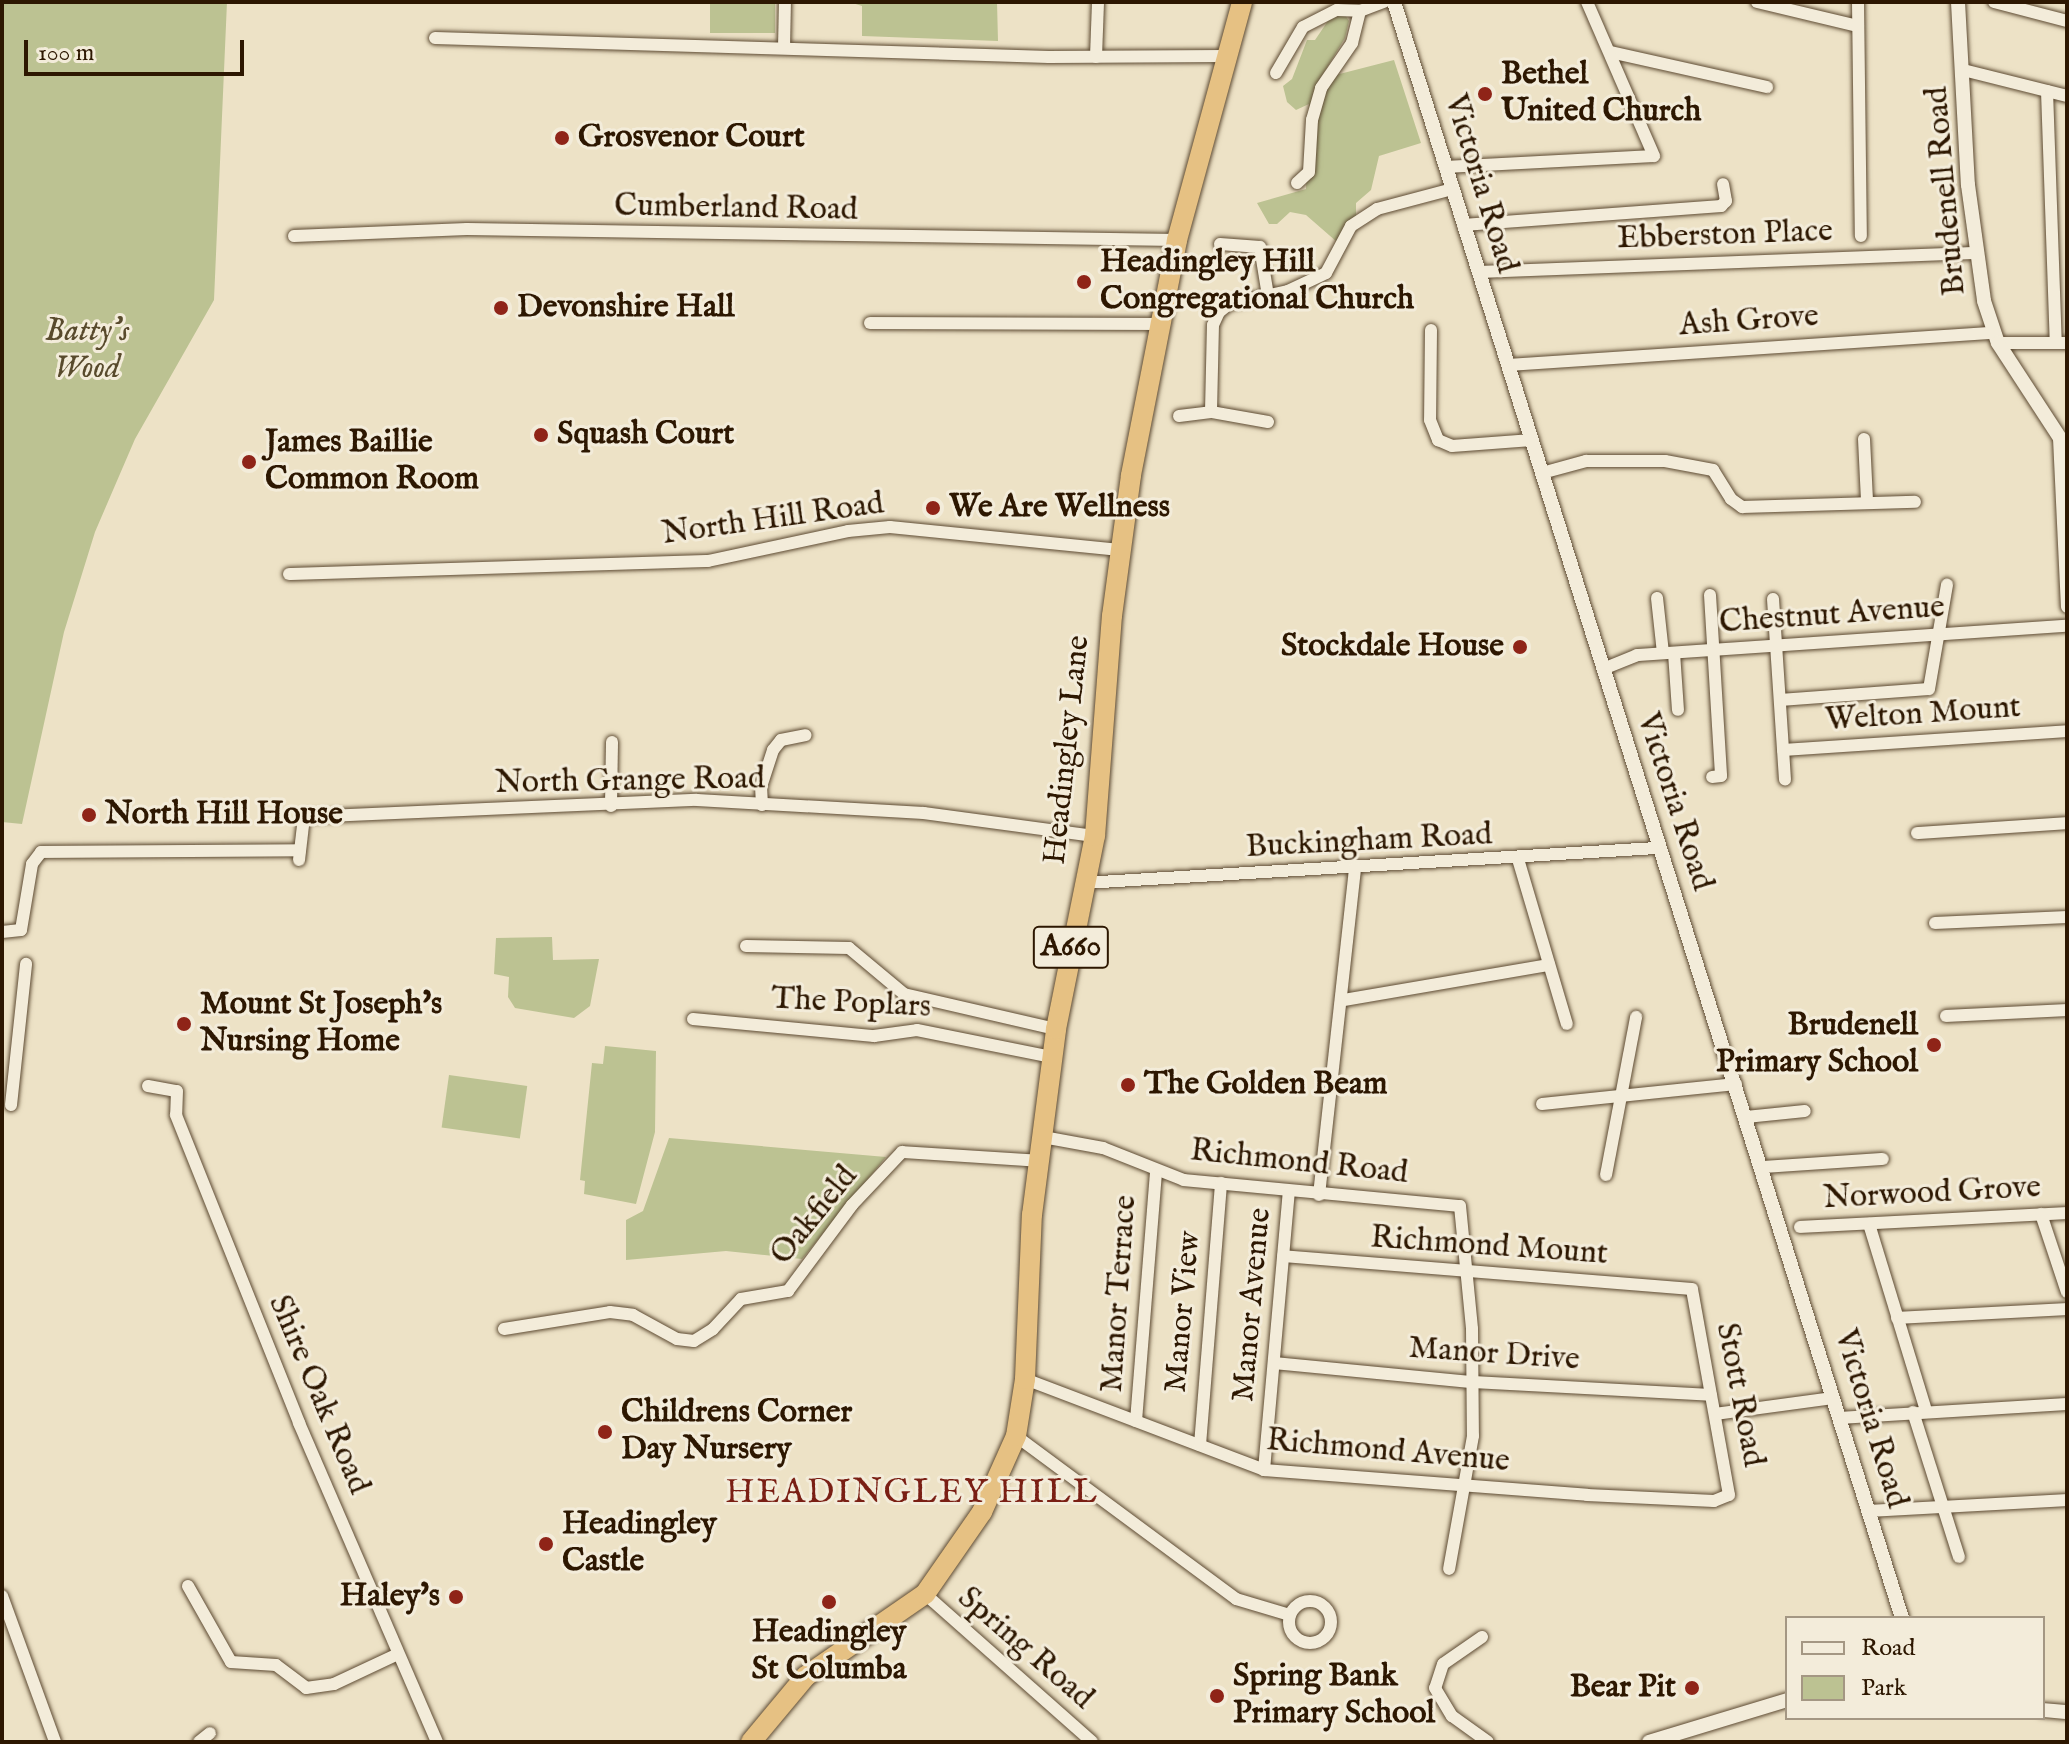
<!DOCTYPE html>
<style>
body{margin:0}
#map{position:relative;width:2069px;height:1744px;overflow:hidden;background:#ede2c6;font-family:"IM FELL English",serif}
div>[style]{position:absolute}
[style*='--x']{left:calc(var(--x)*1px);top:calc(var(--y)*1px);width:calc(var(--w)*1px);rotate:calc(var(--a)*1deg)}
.green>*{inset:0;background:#bcc292;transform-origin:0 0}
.roads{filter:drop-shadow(0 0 2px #5d4a32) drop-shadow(0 0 2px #5d4a32)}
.minor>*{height:12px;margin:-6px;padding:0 6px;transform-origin:6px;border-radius:6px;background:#f3ecda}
.minor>.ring{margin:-6px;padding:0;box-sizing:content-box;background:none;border:12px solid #f3ecda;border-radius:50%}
.tertiary>*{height:14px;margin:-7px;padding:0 7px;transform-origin:7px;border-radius:7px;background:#f3ecda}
.trunk>*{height:20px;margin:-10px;padding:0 10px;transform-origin:10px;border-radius:10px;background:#e6c183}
.dots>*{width:22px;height:22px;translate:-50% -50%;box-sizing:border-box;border:4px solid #f3ecda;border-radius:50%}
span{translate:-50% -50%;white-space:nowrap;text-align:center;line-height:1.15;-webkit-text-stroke:6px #f3ecda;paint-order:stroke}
.shield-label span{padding:2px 6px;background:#f3ecda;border:2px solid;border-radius:6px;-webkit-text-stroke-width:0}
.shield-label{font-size:30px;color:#2d1701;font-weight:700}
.poi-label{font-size:32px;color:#2d1701;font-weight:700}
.left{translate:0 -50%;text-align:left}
.right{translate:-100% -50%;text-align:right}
.street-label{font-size:32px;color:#2d1701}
.park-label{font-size:32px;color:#584a2c;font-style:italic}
.neighbourhood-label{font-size:34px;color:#7a1f14;letter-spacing:2px}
.frame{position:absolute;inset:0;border:4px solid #2d1701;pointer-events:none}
.legend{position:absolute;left:1785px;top:1616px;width:260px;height:104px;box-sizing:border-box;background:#f3ecda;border:2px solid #a49783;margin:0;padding:10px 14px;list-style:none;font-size:24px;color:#2d1701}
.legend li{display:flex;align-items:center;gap:16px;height:40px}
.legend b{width:40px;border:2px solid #a49783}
.scale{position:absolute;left:24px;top:40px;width:220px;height:36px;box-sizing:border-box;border:4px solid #2d1701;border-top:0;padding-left:10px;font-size:24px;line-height:28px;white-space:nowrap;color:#2d1701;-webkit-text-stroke:6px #f3ecda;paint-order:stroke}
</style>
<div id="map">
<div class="green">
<div style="clip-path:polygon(2px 2px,227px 2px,214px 300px,135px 439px,95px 532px,64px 632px,22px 824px,2px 822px)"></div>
<div style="left:710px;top:2px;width:65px;height:31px"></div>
<div style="clip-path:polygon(849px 2px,997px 2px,998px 41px,862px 36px,862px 6px)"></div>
<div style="clip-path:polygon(1332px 15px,1345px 15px,1349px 21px,1345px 38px,1320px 79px,1394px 60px,1421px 143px,1379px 156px,1371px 190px,1356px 203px,1356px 217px,1337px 242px,1306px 215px,1290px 212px,1277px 224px,1269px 224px,1257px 203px,1306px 189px,1309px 104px,1296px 110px,1287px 102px,1283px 86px,1292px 79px,1307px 40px,1315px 40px)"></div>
<div style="clip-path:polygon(552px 937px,553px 960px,599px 959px,590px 1006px,574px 1018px,515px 1008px,508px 997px,509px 977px,494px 974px,496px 938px)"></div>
<div style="clip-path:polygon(605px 1046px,656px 1051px,655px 1132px,636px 1204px,584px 1194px,585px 1181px,580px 1180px,592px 1063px,603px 1064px)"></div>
<div style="left:449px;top:1075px;width:79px;height:53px;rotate:8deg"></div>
<div style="clip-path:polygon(669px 1138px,886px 1157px,802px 1259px,726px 1251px,626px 1260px,626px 1220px,643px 1211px)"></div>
</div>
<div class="roads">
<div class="minor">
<div style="--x:1757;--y:2;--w:104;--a:13.4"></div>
<div style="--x:1858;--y:2;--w:234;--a:89.3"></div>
<div style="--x:1994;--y:2;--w:75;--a:14.6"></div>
<div style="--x:435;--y:38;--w:614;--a:1.77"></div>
<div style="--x:1049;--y:57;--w:176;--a:-0.3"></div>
<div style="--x:784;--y:48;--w:46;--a:-88.8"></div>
<div style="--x:1610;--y:52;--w:161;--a:12.6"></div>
<div style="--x:1096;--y:57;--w:55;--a:-87.9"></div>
<div style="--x:1963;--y:70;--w:107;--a:14"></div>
<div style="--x:1276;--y:73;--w:53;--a:-59.6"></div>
<div style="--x:1303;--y:27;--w:38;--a:-27"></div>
<div style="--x:1337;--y:10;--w:23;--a:2"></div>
<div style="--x:2047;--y:91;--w:252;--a:88"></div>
<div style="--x:1445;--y:167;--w:209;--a:-3"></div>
<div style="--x:1654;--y:156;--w:168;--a:-113.5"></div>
<div style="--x:1297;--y:183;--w:16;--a:-43"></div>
<div style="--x:1309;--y:172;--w:52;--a:-86.7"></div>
<div style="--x:1312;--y:120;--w:33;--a:-74"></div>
<div style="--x:1321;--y:88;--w:55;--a:-55.4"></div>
<div style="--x:1352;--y:43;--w:33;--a:-76"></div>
<div style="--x:1360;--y:11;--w:26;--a:-21"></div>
<div style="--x:1463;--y:225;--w:259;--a:-4.2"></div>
<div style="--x:1721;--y:206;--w:7;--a:-45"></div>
<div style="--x:1726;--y:201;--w:17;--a:-100"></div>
<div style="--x:294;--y:236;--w:173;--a:-2.3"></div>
<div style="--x:467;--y:229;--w:710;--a:0.89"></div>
<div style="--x:1220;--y:244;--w:40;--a:4.3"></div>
<div style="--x:1260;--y:247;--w:50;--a:80.7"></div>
<div style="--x:1478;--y:272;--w:496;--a:-2.2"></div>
<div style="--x:870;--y:323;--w:288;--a:0.2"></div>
<div style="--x:1431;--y:330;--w:90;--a:90.6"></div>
<div style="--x:1430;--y:420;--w:22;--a:68"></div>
<div style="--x:1438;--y:440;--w:15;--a:23"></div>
<div style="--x:1452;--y:446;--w:80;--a:-4.3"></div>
<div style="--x:1998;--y:343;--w:69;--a:0"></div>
<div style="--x:1508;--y:365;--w:486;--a:-3.8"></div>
<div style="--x:1179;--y:416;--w:32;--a:-7"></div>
<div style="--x:1268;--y:422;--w:58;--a:-170"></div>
<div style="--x:1211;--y:412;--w:87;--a:-88.7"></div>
<div style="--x:1213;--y:325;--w:14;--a:-65"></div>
<div style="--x:1219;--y:312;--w:13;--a:-39"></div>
<div style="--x:1229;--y:304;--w:60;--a:-12.4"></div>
<div style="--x:1288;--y:291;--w:42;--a:-25.3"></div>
<div style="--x:1326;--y:273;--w:53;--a:-62"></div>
<div style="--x:1351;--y:226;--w:31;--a:-33"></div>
<div style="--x:1377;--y:209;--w:78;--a:-14.9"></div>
<div style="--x:2059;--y:438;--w:169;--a:87.3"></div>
<div style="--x:1864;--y:439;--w:62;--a:87.2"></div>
<div style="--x:1542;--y:473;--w:46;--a:-15.3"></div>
<div style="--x:1586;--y:461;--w:79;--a:0"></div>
<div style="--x:1665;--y:461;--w:49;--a:10.6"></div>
<div style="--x:1713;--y:470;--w:34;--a:58"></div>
<div style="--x:1731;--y:499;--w:14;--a:36"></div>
<div style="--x:1742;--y:507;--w:173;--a:-1.7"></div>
<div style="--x:289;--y:574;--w:419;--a:-1.8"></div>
<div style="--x:708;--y:561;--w:143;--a:-12.1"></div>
<div style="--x:848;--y:531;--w:42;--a:-5.4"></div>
<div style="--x:890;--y:527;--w:231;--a:5.7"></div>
<div style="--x:1710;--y:595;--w:181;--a:86.5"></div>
<div style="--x:1721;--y:776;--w:9;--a:174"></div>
<div style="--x:1657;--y:598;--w:55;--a:83.8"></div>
<div style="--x:1773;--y:599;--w:181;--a:86.2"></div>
<div style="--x:1674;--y:653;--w:57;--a:86"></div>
<div style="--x:1603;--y:669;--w:37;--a:-22"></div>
<div style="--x:1637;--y:655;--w:431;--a:-3.9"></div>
<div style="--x:1780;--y:700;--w:149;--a:-4.2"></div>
<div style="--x:1929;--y:689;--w:106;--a:-80.2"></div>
<div style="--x:1783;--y:750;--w:285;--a:-3.8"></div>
<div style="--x:762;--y:805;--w:18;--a:-93"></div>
<div style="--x:761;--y:787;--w:39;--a:-72"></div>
<div style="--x:773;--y:750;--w:13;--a:-51"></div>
<div style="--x:781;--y:740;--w:25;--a:-11"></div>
<div style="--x:611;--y:806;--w:64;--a:-89.1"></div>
<div style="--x:1917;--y:833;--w:150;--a:-3.8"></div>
<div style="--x:1518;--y:859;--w:172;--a:73.5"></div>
<div style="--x:299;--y:860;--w:43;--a:-83.4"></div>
<div style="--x:304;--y:817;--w:393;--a:-2.5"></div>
<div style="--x:697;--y:800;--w:227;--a:3.3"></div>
<div style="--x:924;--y:813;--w:173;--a:7.7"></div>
<div style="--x:1084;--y:883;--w:574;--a:-3.5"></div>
<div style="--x:1935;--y:923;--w:132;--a:-2.6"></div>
<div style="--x:2;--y:932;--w:19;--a:-6"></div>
<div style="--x:21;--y:930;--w:67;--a:-80.5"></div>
<div style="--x:32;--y:864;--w:15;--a:-53"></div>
<div style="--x:41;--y:852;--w:259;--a:-0.4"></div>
<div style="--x:746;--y:946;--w:103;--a:1.1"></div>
<div style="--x:849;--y:948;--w:72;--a:39.9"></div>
<div style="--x:904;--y:994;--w:156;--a:13"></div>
<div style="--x:1344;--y:1000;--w:208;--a:-9.7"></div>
<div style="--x:1946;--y:1016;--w:121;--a:-2.8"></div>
<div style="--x:693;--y:1019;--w:182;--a:5.4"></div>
<div style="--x:874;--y:1036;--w:43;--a:-7.9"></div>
<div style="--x:917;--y:1030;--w:138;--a:11.3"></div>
<div style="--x:148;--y:1086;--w:29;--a:10"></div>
<div style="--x:177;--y:1091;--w:24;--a:92"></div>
<div style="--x:176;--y:1115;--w:332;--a:68.2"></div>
<div style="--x:299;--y:1423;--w:348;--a:66.6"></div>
<div style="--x:1542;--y:1104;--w:195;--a:-5.9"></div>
<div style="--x:11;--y:1105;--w:142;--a:-83.9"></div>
<div style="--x:1746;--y:1117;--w:59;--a:-5.8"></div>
<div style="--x:1043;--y:1137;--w:61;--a:10.4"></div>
<div style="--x:1103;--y:1148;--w:87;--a:21.6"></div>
<div style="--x:1184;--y:1180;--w:277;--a:5.4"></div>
<div style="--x:1460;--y:1206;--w:124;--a:84.4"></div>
<div style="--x:1472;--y:1329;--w:107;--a:89.5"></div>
<div style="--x:1473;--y:1436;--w:135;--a:100.2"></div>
<div style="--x:1762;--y:1167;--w:121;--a:-3.8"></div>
<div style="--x:1606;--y:1175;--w:161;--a:-79.2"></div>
<div style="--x:1319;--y:1195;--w:329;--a:-83.7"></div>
<div style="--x:2041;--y:1214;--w:82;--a:71.6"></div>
<div style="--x:1869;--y:1224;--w:195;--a:73"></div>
<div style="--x:1800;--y:1227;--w:267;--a:-3"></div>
<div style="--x:1897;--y:1318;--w:170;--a:-3"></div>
<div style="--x:504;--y:1329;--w:107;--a:-9.1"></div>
<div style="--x:610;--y:1312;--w:23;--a:7"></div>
<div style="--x:633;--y:1315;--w:50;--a:28.6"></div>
<div style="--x:677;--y:1339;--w:17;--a:7"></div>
<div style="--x:694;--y:1341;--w:22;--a:-32"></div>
<div style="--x:713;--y:1329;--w:41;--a:-47"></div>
<div style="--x:741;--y:1299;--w:48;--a:-9.7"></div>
<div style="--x:788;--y:1291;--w:107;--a:-53.3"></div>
<div style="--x:852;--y:1205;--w:73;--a:-46.7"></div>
<div style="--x:902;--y:1152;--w:138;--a:3.7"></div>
<div style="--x:1274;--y:1363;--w:200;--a:5.5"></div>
<div style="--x:1473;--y:1382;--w:238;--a:3.1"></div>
<div style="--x:1025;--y:1379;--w:256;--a:20.8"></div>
<div style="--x:1264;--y:1470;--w:324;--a:4.4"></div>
<div style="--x:1587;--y:1495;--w:127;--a:2.7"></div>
<div style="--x:1714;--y:1501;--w:16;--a:-22"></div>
<div style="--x:1729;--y:1495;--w:209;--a:-100.2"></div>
<div style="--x:1692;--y:1289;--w:410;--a:-175.4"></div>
<div style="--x:1913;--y:1412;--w:152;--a:72.4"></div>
<div style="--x:1715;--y:1414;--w:119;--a:-7.7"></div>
<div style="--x:1839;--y:1418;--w:228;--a:-3.5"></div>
<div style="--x:1136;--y:1421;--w:251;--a:-85.4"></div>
<div style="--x:1016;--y:1436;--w:274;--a:36.5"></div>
<div style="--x:1236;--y:1599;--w:56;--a:16.5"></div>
<div style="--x:1200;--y:1445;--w:263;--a:-85.4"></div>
<div style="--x:1264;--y:1470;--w:280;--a:-84.9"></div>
<div style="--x:1870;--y:1511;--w:197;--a:-3.2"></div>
<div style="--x:188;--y:1586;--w:87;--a:60.5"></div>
<div style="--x:231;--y:1662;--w:45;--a:3.8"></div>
<div style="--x:276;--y:1665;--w:38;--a:37"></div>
<div style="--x:306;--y:1688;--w:28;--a:-8"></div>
<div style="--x:334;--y:1684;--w:68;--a:-25.1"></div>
<div style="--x:925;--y:1594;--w:223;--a:41.5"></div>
<div style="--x:2;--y:1596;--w:155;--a:70"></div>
<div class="ring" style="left:1289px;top:1601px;width:30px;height:30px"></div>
<div style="--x:1482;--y:1637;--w:47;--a:145.3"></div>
<div style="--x:1443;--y:1664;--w:25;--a:108"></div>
<div style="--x:1435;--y:1688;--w:33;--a:59"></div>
<div style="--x:1452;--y:1716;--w:44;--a:35.8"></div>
<div style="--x:199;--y:1742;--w:14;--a:-39"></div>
</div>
<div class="tertiary">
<div style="--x:1394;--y:2;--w:1694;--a:72.55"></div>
<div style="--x:1958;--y:2;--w:183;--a:86.9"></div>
<div style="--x:1968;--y:185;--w:117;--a:82.1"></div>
<div style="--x:1984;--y:301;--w:44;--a:71.6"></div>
<div style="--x:1998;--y:343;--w:126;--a:56.9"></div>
<div style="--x:2043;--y:1710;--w:24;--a:5"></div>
<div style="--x:1649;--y:1742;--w:144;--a:-16.9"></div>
</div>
<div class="trunk">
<div style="--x:751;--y:1742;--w:86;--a:-50.2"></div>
<div style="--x:806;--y:1676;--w:145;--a:-34.6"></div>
<div style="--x:925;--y:1594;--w:100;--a:-55.2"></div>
<div style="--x:982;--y:1512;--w:83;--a:-65.9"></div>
<div style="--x:1016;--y:1436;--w:58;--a:-81"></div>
<div style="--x:1025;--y:1379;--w:164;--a:-87.6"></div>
<div style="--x:1032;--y:1215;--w:188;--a:-82.6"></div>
<div style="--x:1056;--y:1029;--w:197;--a:-78.6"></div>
<div style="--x:1095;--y:836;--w:221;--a:-85.6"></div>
<div style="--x:1112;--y:616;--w:142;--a:-82.3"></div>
<div style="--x:1131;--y:475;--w:239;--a:-78.9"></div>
<div style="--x:1177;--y:240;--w:247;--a:-74.7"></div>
</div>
</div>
<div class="dots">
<div style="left:1485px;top:94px;background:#8f2418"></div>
<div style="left:562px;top:138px;background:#8f2418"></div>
<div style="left:1084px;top:282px;background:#8f2418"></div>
<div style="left:501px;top:308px;background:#8f2418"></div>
<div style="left:541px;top:435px;background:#8f2418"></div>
<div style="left:249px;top:462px;background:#8f2418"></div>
<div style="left:933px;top:508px;background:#8f2418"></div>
<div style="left:1520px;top:647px;background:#8f2418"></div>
<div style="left:89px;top:815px;background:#8f2418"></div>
<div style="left:184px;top:1024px;background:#8f2418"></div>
<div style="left:1934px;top:1045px;background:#8f2418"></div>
<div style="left:1128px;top:1085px;background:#8f2418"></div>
<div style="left:605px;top:1432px;background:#8f2418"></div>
<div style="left:546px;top:1544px;background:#8f2418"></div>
<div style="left:456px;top:1597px;background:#8f2418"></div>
<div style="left:829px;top:1602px;background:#8f2418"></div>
<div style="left:1692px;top:1688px;background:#8f2418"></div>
<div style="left:1217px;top:1696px;background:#8f2418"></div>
</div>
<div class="shield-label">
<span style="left:1071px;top:947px">A660</span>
</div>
<div class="poi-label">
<span class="left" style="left:1501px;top:94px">Bethel<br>United Church</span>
<span class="left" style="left:578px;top:138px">Grosvenor Court</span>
<span class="left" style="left:1100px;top:282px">Headingley Hill<br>Congregational Church</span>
<span class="left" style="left:517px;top:308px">Devonshire Hall</span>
<span class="left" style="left:557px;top:435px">Squash Court</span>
<span class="left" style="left:265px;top:462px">James Baillie<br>Common Room</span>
<span class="left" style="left:949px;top:508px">We Are Wellness</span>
<span class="right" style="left:1504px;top:647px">Stockdale House</span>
<span class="left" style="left:105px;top:815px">North Hill House</span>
<span class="left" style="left:200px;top:1024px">Mount St Joseph's<br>Nursing Home</span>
<span class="right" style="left:1918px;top:1045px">Brudenell<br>Primary School</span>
<span class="left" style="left:1144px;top:1085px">The Golden Beam</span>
<span class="left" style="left:621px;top:1432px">Childrens Corner<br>Day Nursery</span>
<span class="left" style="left:562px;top:1544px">Headingley<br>Castle</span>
<span class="right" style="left:440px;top:1597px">Haley's</span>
<span style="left:829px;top:1652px">Headingley<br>St Columba</span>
<span class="left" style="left:1233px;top:1696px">Spring Bank<br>Primary School</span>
<span class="right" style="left:1676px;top:1688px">Bear Pit</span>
</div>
<div class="street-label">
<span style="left:1480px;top:184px;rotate:73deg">Victoria Road</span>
<span style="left:1947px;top:191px;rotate:-95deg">Brudenell Road</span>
<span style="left:736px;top:209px;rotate:1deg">Cumberland Road</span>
<span style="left:1725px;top:236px;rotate:-2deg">Ebberston Place</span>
<span style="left:1749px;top:322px;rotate:-4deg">Ash Grove</span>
<span style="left:773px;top:520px;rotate:-8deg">North Hill Road</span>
<span style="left:1832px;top:616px;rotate:-4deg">Chestnut Avenue</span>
<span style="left:1923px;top:715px;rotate:-4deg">Welton Mount</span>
<span style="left:1068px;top:750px;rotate:-84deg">Headingley Lane</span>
<span style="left:630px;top:782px;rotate:-1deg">North Grange Road</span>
<span style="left:1674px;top:802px;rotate:72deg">Victoria Road</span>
<span style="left:1369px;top:842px;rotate:-3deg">Buckingham Road</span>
<span style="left:851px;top:1004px;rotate:3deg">The Poplars</span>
<span style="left:1299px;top:1163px;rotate:6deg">Richmond Road</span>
<span style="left:1932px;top:1194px;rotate:-3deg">Norwood Grove</span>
<span style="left:815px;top:1216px;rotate:-51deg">Oakfield</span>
<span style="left:1489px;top:1247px;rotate:4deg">Richmond Mount</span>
<span style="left:1120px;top:1294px;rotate:-86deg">Manor Terrace</span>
<span style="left:1253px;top:1305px;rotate:-85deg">Manor Avenue</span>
<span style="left:1184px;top:1312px;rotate:-85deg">Manor View</span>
<span style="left:1494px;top:1355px;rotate:4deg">Manor Drive</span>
<span style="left:318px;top:1395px;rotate:67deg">Shire Oak Road</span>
<span style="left:1739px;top:1395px;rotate:79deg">Stott Road</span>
<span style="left:1870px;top:1419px;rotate:73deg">Victoria Road</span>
<span style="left:1388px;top:1452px;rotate:5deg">Richmond Avenue</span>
<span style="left:1025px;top:1649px;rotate:41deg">Spring Road</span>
</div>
<div class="park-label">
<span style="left:87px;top:351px">Batty's<br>Wood</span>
</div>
<div class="neighbourhood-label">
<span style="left:912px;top:1493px">HEADINGLEY HILL</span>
</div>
<div class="frame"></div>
<ul class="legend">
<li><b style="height:10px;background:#f3ecda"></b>Road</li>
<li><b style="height:22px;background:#bcc292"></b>Park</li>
</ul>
<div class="scale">100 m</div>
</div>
